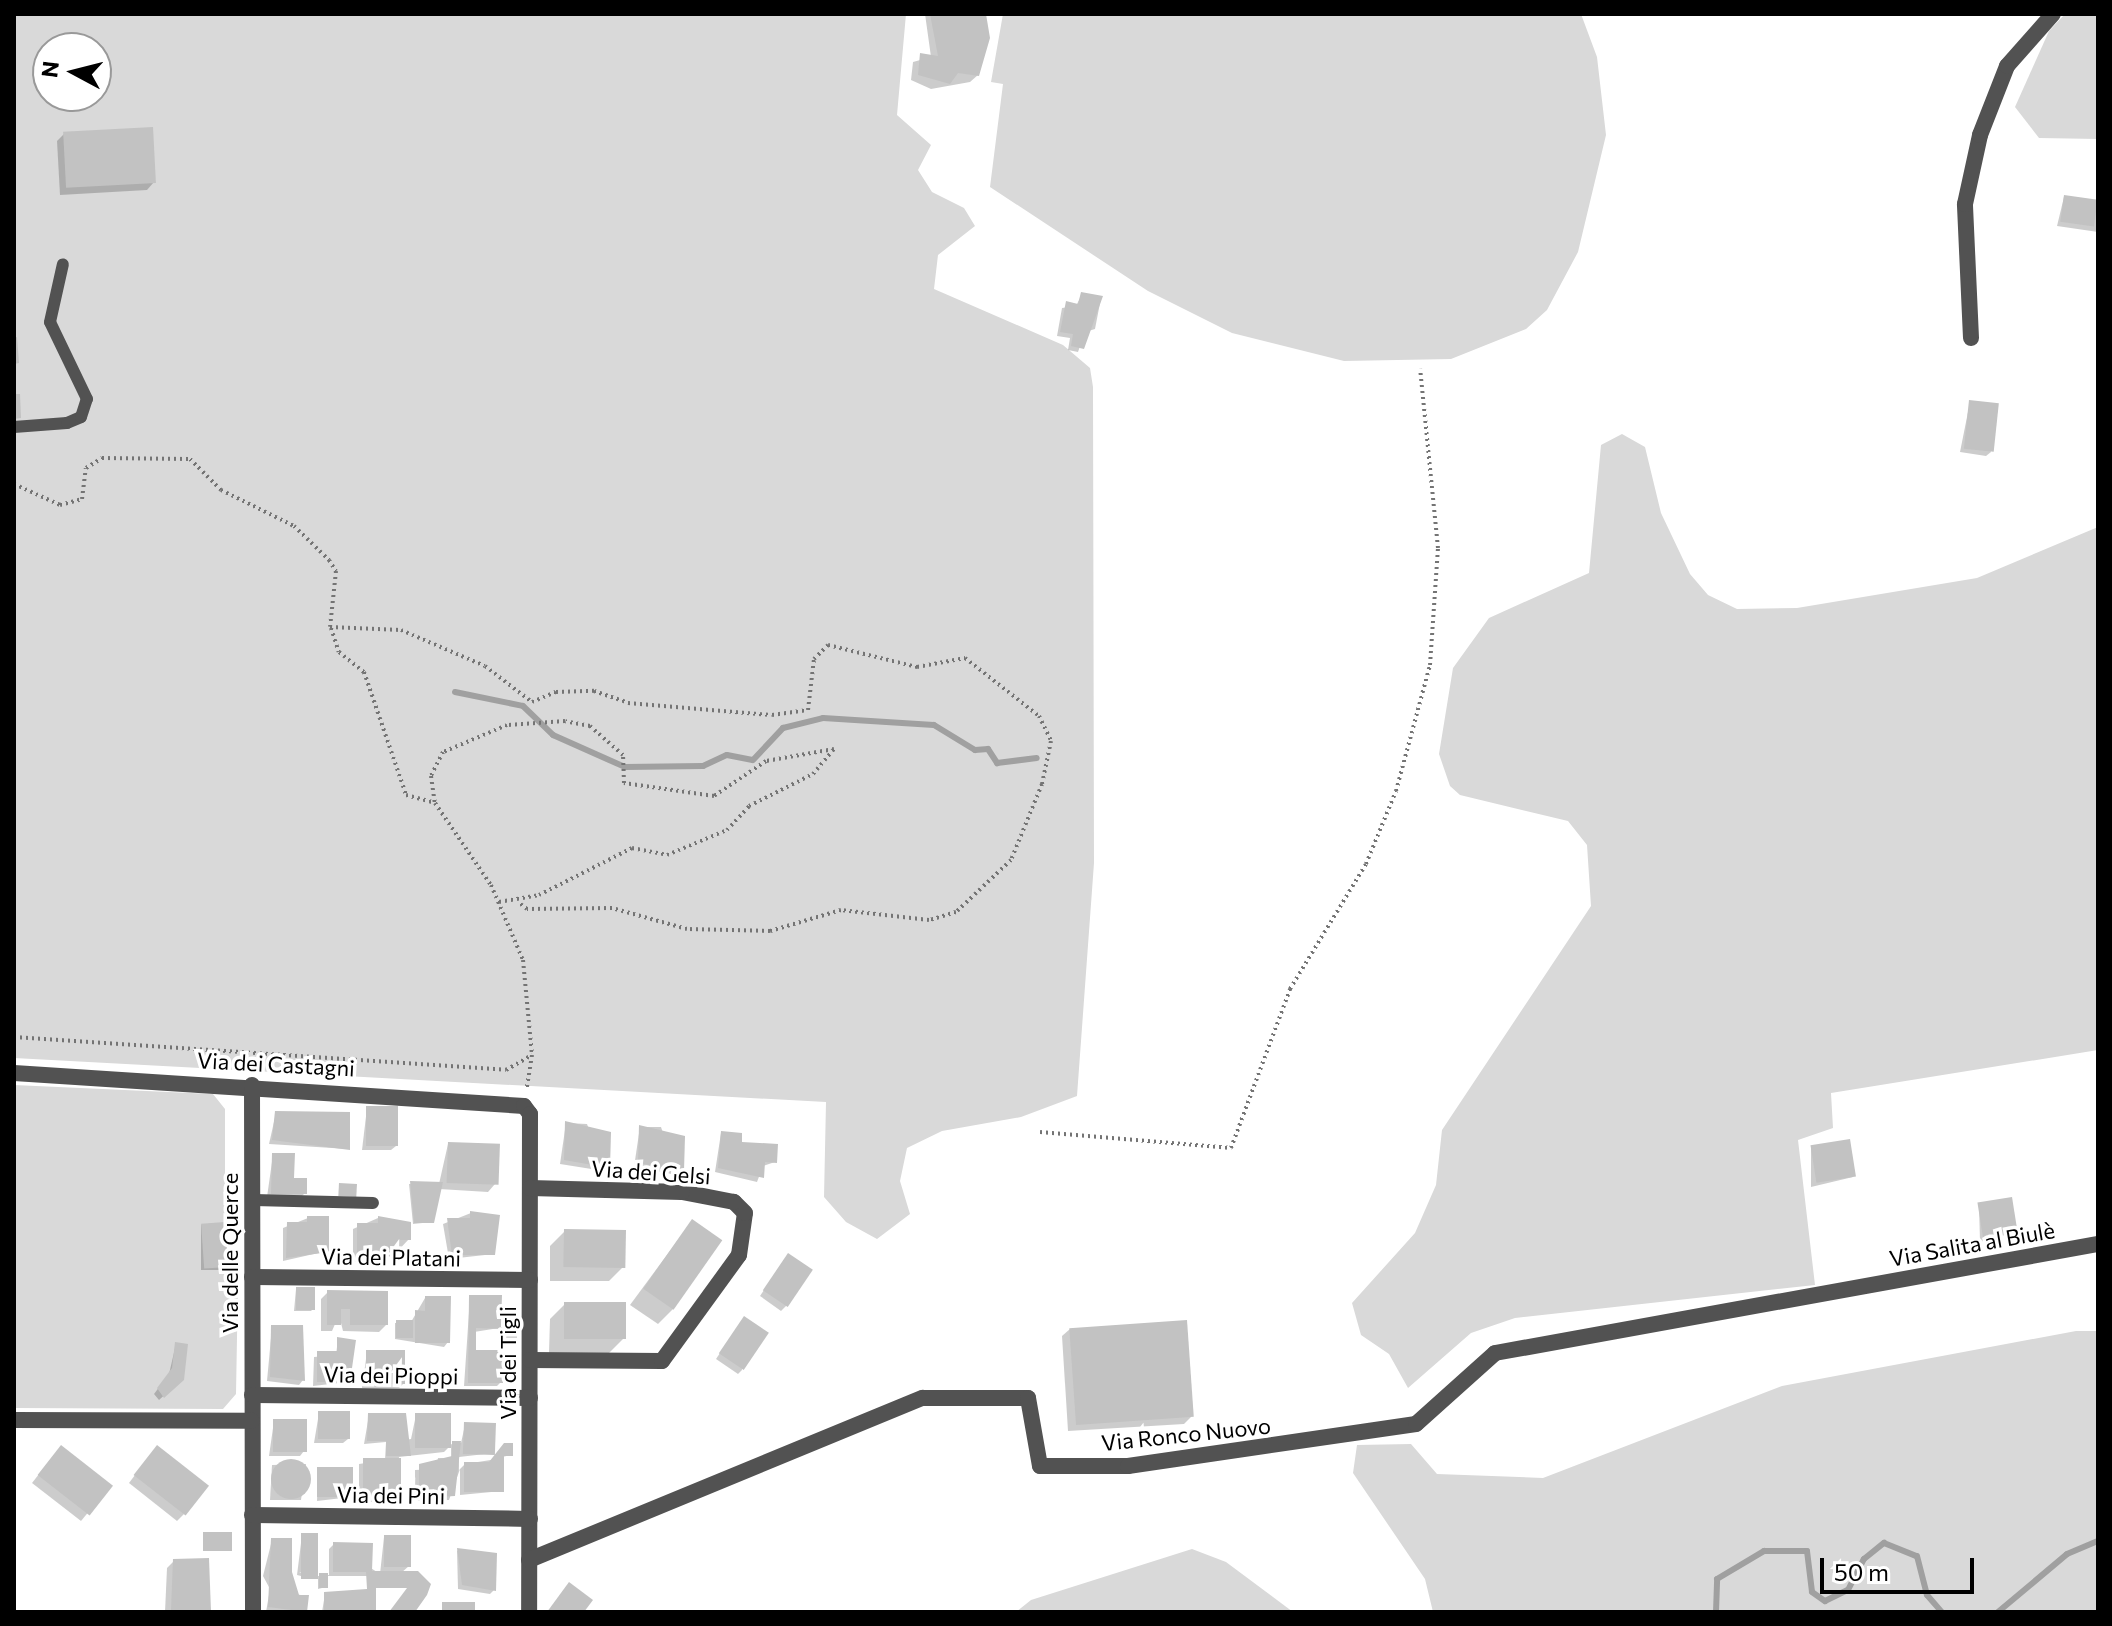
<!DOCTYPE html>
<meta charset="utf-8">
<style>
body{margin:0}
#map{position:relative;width:2112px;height:1626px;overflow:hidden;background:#fff;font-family:Commissioner,sans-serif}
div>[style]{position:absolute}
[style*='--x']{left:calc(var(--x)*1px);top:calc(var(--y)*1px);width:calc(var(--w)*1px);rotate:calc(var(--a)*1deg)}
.green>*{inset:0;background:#d9d9d9}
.shadow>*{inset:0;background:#0003;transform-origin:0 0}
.stream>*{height:6px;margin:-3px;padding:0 3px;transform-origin:3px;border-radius:3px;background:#a0a0a0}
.building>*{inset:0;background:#c2c2c2;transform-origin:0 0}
.round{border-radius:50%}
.path>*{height:4px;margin-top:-2px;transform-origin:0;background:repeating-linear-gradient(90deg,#747474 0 2px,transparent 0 6px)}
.service>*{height:12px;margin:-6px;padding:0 6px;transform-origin:6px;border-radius:6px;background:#525252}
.minor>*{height:16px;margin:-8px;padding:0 8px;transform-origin:8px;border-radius:8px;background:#525252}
span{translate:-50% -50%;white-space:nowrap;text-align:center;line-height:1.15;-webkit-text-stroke:7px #fff;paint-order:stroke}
.street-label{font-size:22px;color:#000}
.frame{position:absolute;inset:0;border:16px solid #000;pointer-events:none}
.north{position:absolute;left:32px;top:32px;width:80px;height:80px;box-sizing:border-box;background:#fff;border:2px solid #999;border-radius:50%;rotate:277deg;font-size:22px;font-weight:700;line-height:32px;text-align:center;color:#000}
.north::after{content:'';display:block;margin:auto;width:28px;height:36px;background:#000;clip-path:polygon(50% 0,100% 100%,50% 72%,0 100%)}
.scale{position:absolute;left:1820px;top:1558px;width:154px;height:36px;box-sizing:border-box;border:4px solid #000;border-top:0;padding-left:10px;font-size:24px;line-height:28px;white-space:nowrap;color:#000;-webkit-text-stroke:6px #fff;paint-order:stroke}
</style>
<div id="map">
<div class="green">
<div style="clip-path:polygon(evenodd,14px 14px,906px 14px,897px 115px,931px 145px,918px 170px,932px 192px,964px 208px,975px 226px,938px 255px,934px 289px,1063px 345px,1090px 368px,1093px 387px,1094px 863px,1077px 1096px,1021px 1117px,942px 1131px,907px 1148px,900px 1181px,910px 1214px,877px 1239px,846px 1222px,824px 1197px,826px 1102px,14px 1058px,14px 14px,48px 48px,96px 48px,96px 96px,48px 96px,48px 48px)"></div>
<div style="clip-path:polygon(1003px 14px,1581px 14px,1597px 57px,1606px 135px,1578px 252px,1547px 310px,1526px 329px,1451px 359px,1344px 361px,1232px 333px,1148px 291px,990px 187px,1003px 84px,991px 82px)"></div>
<div style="clip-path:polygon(2065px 14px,2098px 14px,2098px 139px,2039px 138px,2015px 107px,2049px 31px)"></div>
<div style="clip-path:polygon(1622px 434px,1645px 447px,1661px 513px,1690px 574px,1708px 595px,1737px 609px,1797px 608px,1977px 578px,2098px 527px,2098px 1050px,1831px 1093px,1833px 1128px,1798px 1140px,1815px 1285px,1515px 1318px,1471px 1333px,1408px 1388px,1389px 1354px,1361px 1335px,1352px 1303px,1415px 1233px,1436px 1185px,1442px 1130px,1591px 906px,1587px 845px,1568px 821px,1460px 795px,1450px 786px,1439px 754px,1453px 668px,1489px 618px,1589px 573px,1601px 445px)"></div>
<div style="clip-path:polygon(14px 1085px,213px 1094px,225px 1109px,225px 1222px,228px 1267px,238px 1281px,236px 1394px,223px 1409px,14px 1408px)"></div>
<div style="clip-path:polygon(2076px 1331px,2098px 1331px,2098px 1612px,1433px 1612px,1425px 1579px,1353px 1473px,1357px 1445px,1411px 1444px,1437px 1474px,1543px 1478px,1782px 1386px)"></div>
<div style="clip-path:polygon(1192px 1549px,1226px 1562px,1293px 1612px,1016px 1612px,1031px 1600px)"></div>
</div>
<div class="shadow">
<div style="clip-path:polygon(925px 14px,980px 14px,978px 75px,970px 82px,931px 89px,911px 80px,913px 62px,931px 57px)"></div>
<div style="clip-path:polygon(64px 134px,154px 182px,147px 190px,60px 195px,57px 141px)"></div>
<div style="clip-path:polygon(2064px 197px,2098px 202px,2098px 232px,2057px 226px)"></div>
<div style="clip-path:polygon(1082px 294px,1101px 298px,1095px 329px,1085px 332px,1078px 352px,1068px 350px,1070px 338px,1057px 336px,1062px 308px,1076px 306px)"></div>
<div style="clip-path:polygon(1970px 402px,1991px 452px,1986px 456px,1960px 452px)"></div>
<div style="clip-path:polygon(367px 1108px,396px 1146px,391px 1150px,362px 1150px)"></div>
<div style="clip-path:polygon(276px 1113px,348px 1149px,269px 1144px)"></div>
<div style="clip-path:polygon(566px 1123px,587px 1124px,604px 1171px,560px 1164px)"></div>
<div style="clip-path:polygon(640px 1127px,661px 1127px,677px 1175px,634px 1167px)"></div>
<div style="clip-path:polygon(721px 1133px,740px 1144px,775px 1162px,763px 1166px,757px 1182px,715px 1172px)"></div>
<div style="clip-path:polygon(448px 1144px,495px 1184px,488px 1192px,439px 1189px,432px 1222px,413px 1224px,409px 1184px,439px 1184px)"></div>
<div style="clip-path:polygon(1811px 1147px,1853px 1177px,1811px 1187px)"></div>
<div style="clip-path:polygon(273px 1155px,305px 1193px,300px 1198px,267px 1197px)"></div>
<div style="clip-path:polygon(1979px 1205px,2016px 1232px,1980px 1242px)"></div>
<div style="clip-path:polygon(471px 1213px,494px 1254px,449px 1259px,443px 1224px)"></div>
<div style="clip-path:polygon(308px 1218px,327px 1251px,283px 1261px,283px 1228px)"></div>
<div style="clip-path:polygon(378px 1218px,409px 1239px,393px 1256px,353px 1262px,353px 1229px)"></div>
<div style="clip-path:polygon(692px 1221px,673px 1309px,658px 1324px,630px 1305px)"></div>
<div style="left:201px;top:1225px;width:25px;height:45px"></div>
<div style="clip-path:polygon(565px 1231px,624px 1266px,609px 1281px,550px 1281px,550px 1246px)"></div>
<div style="clip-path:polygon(784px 1260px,786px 1306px,781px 1311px,760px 1296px)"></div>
<div style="clip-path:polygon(296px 1289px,313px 1309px,311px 1311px,294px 1311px)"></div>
<div style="clip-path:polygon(328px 1292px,386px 1325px,379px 1332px,343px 1331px,339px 1315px,332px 1331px,321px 1331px,321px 1299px)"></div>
<div style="clip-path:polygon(470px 1297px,499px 1328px,474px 1332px,475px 1352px,501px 1382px,497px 1386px,464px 1386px)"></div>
<div style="clip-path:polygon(425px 1298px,448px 1342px,444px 1347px,395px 1339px,395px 1323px,411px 1322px)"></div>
<div style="clip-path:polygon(565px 1304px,623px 1339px,608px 1354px,549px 1353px,550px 1319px)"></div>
<div style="clip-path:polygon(740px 1323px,742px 1370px,738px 1374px,716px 1359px)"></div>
<div style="clip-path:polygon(272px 1327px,303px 1380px,299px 1385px,267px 1381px)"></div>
<div style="clip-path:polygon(1070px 1329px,1191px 1417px,1184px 1424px,1068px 1431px,1062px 1336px)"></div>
<div style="clip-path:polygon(338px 1339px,348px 1382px,313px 1386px,314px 1357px,336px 1355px)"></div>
<div style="clip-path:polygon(176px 1344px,182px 1379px,159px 1400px,154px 1394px,169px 1374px)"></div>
<div style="clip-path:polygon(367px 1352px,403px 1384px,399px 1388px,362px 1388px)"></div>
<div style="clip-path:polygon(319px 1413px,348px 1439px,343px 1443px,314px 1443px)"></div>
<div style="clip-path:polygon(369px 1415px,398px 1441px,411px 1439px,416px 1415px,448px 1447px,453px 1443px,461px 1443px,465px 1425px,494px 1453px,459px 1457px,459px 1470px,465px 1464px,497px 1459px,511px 1446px,511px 1455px,502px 1457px,502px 1491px,460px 1495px,460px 1469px,449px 1500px,415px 1501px,415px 1470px,436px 1469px,438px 1458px,451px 1458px,451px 1445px,444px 1452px,399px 1457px,394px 1502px,359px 1502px,359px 1464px,385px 1460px,386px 1442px,364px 1444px)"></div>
<div style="clip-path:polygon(274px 1421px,304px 1451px,300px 1456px,269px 1456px)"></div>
<div style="clip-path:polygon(54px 1455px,110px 1486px,81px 1521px,32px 1483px)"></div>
<div style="clip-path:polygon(150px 1455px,184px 1514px,177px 1521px,129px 1483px)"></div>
<div style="clip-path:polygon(306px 1464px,301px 1500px,270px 1500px,272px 1465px)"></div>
<div style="clip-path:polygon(318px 1469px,351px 1497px,317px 1501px)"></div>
<div style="clip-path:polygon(302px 1535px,314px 1569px,299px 1573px,314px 1573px,313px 1579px,297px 1575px)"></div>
<div style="clip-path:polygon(384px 1537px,409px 1566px,401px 1573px,417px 1573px,411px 1612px,390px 1612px,411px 1586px,374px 1588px,372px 1612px,322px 1612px,325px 1594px,369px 1598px,368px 1576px,326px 1576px,326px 1587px,318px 1589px,318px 1576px,329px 1575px,329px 1549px,334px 1544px,380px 1574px)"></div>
<div style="clip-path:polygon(272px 1540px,296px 1587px,276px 1591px,307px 1596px,306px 1612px,266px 1612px,270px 1589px,263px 1576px)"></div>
<div style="clip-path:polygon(457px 1550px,494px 1590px,490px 1594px,458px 1589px)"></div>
<div style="clip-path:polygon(207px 1560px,209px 1612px,165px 1612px,167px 1568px,174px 1561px)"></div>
</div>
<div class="stream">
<div style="--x:455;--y:692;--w:69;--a:11.6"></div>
<div style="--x:523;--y:706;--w:42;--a:44"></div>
<div style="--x:553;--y:735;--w:79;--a:24"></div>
<div style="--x:625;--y:767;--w:78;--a:-0.7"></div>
<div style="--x:703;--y:766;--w:26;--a:-25"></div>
<div style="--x:727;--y:755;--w:26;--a:11"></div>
<div style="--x:753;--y:760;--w:44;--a:-46.8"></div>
<div style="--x:783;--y:728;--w:41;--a:-14"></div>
<div style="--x:823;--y:718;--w:111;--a:3.6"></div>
<div style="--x:934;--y:725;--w:48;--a:31.4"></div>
<div style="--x:975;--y:750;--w:13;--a:-4"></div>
<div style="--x:988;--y:749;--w:17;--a:57"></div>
<div style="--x:997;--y:763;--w:40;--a:-7.1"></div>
<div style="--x:1716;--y:1612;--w:33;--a:-88"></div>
<div style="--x:1717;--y:1579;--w:55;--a:-30.8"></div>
<div style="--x:1764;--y:1551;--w:43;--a:0"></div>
<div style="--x:1807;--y:1551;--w:41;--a:83"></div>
<div style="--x:1812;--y:1592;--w:16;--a:35"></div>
<div style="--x:1825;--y:1601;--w:25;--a:-26"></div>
<div style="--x:1848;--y:1590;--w:35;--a:-63"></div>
<div style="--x:1864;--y:1559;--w:26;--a:-39"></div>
<div style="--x:1884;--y:1543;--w:35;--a:22"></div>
<div style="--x:1917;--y:1556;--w:40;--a:75.6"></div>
<div style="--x:1927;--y:1595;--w:23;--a:49"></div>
<div style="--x:1998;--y:1612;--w:90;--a:-40"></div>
<div style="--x:2067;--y:1554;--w:34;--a:-23"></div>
</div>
<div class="building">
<div style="clip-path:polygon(930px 14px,986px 14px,990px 38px,979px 76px,958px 73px,950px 84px,918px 75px,920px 53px,938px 56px)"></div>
<div style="left:153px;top:127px;width:56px;height:90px;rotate:87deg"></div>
<div style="left:2064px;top:195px;width:34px;height:27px;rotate:8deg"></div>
<div style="clip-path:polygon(1081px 292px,1103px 296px,1084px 349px,1071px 346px,1073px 334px,1060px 332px,1066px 301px,1078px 304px)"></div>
<div style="clip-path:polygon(17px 337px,19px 363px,14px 364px,14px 338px)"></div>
<div style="clip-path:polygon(14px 394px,20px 394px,21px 418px,14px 419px)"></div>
<div style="left:1969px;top:400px;width:30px;height:49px;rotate:6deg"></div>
<div style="left:366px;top:1106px;width:32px;height:40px"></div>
<div style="clip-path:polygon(275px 1111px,350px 1112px,350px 1150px,272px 1140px)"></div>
<div style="clip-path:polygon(565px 1121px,611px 1132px,610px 1168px,564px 1160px)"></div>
<div style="clip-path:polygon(639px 1125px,685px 1136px,684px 1171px,638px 1163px)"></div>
<div style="clip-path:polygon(721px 1131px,742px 1133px,742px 1142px,778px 1144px,777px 1163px,765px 1162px,764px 1178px,718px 1168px)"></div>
<div style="left:1850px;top:1139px;width:38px;height:40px;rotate:81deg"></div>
<div style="left:448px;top:1142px;width:52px;height:41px;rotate:2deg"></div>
<div style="clip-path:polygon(272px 1153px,295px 1153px,294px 1178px,307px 1178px,307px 1194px,271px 1194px)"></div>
<div style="clip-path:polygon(410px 1181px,443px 1182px,434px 1223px,414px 1223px)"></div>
<div style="left:339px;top:1183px;width:18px;height:13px;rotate:3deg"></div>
<div style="left:2012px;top:1197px;width:36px;height:35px;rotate:81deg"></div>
<div style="clip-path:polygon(470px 1211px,500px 1215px,495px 1255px,452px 1255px,447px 1218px,470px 1218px)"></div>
<div style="clip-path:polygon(307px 1216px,329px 1216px,329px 1252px,286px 1258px,287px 1222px,307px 1222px)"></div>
<div style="clip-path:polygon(378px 1216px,411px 1222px,411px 1240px,399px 1240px,399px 1252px,357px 1258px,357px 1223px,378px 1223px)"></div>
<div style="left:692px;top:1219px;width:37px;height:85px;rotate:35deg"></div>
<div style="left:225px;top:1222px;width:45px;height:24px;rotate:86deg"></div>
<div style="left:564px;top:1229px;width:62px;height:38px;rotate:1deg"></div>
<div style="left:788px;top:1253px;width:30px;height:45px;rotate:34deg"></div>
<div style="left:296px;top:1287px;width:19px;height:23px"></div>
<div style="clip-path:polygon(327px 1290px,388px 1291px,388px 1325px,350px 1325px,350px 1309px,341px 1309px,341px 1325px,327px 1325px)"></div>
<div style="clip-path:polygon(469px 1295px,502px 1295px,501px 1327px,517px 1327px,517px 1340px,501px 1340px,501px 1329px,476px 1328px,476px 1350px,504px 1350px,503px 1383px,468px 1383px)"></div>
<div style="clip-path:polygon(425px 1296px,451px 1296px,450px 1343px,415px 1343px,415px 1310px,425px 1311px)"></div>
<div style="left:564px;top:1302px;width:62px;height:37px"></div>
<div style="left:744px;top:1316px;width:30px;height:45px;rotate:34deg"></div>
<div style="left:396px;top:1320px;width:17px;height:18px"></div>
<div style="left:1187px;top:1320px;width:97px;height:118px;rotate:86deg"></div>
<div style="clip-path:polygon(271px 1325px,303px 1325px,305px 1381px,270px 1377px)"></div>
<div style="clip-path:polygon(337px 1337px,356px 1340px,350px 1382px,317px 1382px,317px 1351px,337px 1351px)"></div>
<div style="clip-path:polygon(175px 1342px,188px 1344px,184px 1380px,164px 1398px,157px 1388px,172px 1368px)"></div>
<div style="left:366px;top:1350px;width:39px;height:34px"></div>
<div style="left:318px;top:1411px;width:32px;height:28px"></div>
<div style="clip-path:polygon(368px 1413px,406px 1413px,411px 1456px,386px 1456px,386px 1441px,367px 1441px)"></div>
<div style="left:415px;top:1413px;width:36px;height:35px"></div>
<div style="left:273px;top:1419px;width:34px;height:33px"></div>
<div style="left:464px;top:1422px;width:32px;height:32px;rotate:2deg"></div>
<div style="clip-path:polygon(452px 1441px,461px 1441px,455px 1496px,419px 1498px,419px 1464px,452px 1456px)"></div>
<div style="clip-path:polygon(504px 1443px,513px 1443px,513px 1456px,504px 1456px,504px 1492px,464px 1492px,464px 1462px,489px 1462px)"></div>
<div style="left:61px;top:1445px;width:66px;height:38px;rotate:38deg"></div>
<div style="left:157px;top:1445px;width:66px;height:38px;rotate:38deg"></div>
<div style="left:363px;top:1458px;width:38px;height:40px"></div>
<div class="round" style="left:271px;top:1459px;width:40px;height:40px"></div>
<div style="left:317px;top:1467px;width:36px;height:30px"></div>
<div style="left:203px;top:1532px;width:29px;height:19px"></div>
<div style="left:301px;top:1533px;width:17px;height:46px"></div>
<div style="left:384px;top:1535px;width:27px;height:32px"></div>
<div style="clip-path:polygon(271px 1538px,292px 1538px,292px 1572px,299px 1595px,309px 1595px,307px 1612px,268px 1607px)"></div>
<div style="clip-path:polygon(333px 1542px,373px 1543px,372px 1571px,418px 1571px,431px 1584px,427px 1595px,415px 1612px,389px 1612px,407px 1588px,376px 1588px,376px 1611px,324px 1611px,324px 1592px,367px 1589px,366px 1572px,333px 1572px)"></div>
<div style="clip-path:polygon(457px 1548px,497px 1553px,496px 1591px,462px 1585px)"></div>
<div style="clip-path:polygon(209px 1558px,211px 1612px,171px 1610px,173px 1559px)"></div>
<div style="left:319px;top:1573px;width:9px;height:15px"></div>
<div style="clip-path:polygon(569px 1582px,593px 1600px,584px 1612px,547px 1612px)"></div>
<div style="left:442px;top:1602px;width:33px;height:10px"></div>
</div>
<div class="path">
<div style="--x:14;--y:484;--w:51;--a:24.5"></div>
<div style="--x:60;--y:505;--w:23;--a:-15"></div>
<div style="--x:82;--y:499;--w:31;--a:-83"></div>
<div style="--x:86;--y:468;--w:19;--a:-32"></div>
<div style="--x:102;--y:458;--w:88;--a:0.7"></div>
<div style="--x:190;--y:459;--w:44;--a:45"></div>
<div style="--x:221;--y:490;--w:81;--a:26.3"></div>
<div style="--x:294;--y:526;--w:49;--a:44.2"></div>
<div style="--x:329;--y:560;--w:13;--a:58"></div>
<div style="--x:336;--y:571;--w:56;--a:96.1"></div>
<div style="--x:330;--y:627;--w:71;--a:2.4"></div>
<div style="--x:401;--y:630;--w:91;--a:23.2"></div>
<div style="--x:485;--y:666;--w:59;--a:37.5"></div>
<div style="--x:532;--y:702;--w:26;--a:-23"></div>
<div style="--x:556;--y:692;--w:38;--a:-2"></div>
<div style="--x:594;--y:691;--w:36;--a:19"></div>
<div style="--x:628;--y:703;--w:144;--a:4.8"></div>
<div style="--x:772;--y:715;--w:36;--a:-8"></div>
<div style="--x:808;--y:710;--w:51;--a:-83.3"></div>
<div style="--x:814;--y:659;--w:20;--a:-45"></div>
<div style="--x:828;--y:645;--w:92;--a:13.9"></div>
<div style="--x:917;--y:667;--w:49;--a:-10.6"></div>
<div style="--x:965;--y:658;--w:94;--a:38.1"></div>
<div style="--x:1039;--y:716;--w:28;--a:64"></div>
<div style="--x:1051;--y:741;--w:44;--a:101.8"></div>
<div style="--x:1042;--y:784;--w:82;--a:112.2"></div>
<div style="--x:1011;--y:860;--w:76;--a:136.6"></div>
<div style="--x:956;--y:912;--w:28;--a:163"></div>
<div style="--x:929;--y:920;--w:89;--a:-173.5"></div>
<div style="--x:841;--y:910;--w:74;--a:163.5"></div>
<div style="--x:770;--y:931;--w:83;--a:-178.6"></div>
<div style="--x:687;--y:929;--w:78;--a:-164.4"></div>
<div style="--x:612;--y:908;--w:85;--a:179.3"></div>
<div style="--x:527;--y:909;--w:11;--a:-142"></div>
<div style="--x:331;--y:628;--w:25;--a:72"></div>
<div style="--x:339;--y:652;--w:32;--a:39"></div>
<div style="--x:364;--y:672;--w:130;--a:71.1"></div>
<div style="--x:406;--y:795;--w:30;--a:15"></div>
<div style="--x:499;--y:902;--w:41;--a:-9.9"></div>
<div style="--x:539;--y:895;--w:104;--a:-26.8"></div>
<div style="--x:632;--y:848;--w:36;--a:11"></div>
<div style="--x:667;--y:855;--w:65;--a:-22.6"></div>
<div style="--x:727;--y:830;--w:33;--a:-47"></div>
<div style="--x:749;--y:806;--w:72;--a:-26.6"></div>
<div style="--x:813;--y:774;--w:33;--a:-50"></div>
<div style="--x:834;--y:749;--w:69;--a:170"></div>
<div style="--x:766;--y:761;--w:63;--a:146.1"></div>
<div style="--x:714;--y:796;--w:91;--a:-171.8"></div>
<div style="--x:624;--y:783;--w:28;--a:-92"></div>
<div style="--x:623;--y:755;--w:44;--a:-138.7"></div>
<div style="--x:590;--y:726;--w:25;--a:-169"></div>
<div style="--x:565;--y:721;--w:58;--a:176.1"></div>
<div style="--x:507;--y:725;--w:69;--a:157.1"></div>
<div style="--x:443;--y:752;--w:27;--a:117"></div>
<div style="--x:431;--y:776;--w:27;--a:82"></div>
<div style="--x:435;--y:803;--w:99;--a:55.7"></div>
<div style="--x:491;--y:885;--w:82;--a:66.9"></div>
<div style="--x:523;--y:960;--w:95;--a:84.6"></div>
<div style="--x:532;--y:1055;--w:33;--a:99"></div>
<div style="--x:14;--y:1037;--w:493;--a:3.8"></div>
<div style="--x:506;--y:1070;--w:30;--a:-30"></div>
<div style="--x:1040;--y:1132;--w:192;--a:4.8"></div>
<div style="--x:1231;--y:1148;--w:170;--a:-69.6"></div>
<div style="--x:1290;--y:989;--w:146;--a:-58.7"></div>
<div style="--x:1366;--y:864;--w:79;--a:-67.7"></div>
<div style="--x:1396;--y:791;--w:131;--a:-74.9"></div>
<div style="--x:1430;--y:665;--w:117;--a:-86.1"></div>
<div style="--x:1438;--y:548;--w:180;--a:-95.7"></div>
</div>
<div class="service">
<div style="--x:14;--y:427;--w:53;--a:-4.3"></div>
<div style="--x:67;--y:423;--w:15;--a:-23"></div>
<div style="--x:81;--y:417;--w:19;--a:-72"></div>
<div style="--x:87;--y:399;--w:85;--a:-115.7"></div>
<div style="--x:50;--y:322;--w:59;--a:-77.4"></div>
<div style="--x:252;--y:1200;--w:121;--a:1.4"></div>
</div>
<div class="minor">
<div style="--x:1971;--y:338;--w:134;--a:-92.6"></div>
<div style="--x:1965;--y:204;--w:71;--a:-77.7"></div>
<div style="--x:1980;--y:135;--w:74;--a:-68.6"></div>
<div style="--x:2007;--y:66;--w:69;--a:-48.5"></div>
<div style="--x:14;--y:1073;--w:511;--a:3.7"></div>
<div style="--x:524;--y:1106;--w:10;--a:53"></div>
<div style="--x:530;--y:1114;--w:498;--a:90.1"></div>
<div style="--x:252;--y:1085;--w:527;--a:89.89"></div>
<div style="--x:252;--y:1277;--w:278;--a:0.6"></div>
<div style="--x:530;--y:1360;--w:132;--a:0.4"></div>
<div style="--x:662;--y:1361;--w:131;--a:-54"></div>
<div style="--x:739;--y:1255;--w:42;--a:-81.9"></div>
<div style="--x:745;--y:1213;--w:16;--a:-135"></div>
<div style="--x:734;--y:1202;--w:53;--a:-169.1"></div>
<div style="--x:682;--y:1192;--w:152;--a:-178.5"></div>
<div style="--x:252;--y:1395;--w:278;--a:0.6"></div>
<div style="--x:14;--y:1420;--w:238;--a:0.2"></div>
<div style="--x:252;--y:1515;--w:278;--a:0.8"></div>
<div style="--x:529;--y:1560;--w:426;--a:-22.4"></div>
<div style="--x:923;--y:1398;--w:105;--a:0"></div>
<div style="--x:1028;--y:1398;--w:69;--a:80"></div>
<div style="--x:1040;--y:1466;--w:88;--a:0"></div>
<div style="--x:1128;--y:1466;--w:291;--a:-8.3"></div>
<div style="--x:1416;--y:1424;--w:106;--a:-41.9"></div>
<div style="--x:1495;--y:1353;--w:613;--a:-10.25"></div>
</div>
<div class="street-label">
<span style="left:276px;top:1064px;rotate:3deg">Via dei Castagni</span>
<span style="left:651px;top:1172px;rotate:4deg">Via dei Gelsi</span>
<span style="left:1972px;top:1244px;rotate:-10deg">Via Salita al Biulè</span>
<span style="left:230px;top:1253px;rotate:-90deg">Via delle Querce</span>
<span style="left:391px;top:1257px;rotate:1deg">Via dei Platani</span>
<span style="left:508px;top:1363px;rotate:-90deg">Via dei Tigli</span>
<span style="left:391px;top:1375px;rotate:1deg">Via dei Pioppi</span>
<span style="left:1186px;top:1434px;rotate:-6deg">Via Ronco Nuovo</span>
<span style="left:391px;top:1495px;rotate:1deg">Via dei Pini</span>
</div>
<div class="frame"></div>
<div class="north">N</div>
<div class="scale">50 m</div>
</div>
